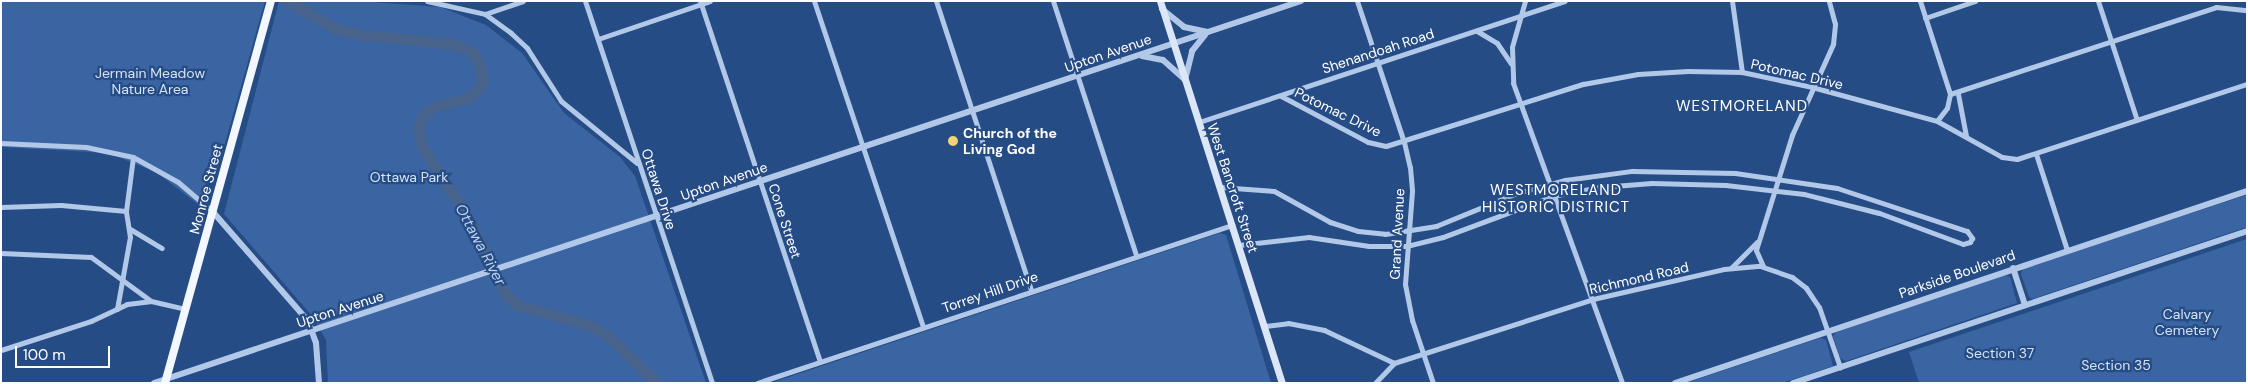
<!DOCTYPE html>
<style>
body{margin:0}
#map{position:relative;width:2248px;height:384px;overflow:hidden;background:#264c85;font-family:"DM Sans",sans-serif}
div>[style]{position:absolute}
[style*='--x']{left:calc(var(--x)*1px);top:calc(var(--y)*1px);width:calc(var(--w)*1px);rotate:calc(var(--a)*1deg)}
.green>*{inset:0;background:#3b65a2}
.river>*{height:11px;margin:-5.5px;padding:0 5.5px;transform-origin:5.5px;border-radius:5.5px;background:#48638c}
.minor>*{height:5px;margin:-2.5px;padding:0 2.5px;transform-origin:2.5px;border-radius:2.5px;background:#b1c8e8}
.tertiary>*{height:6px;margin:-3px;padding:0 3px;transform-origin:3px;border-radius:3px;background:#b1c8e8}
.secondary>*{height:7px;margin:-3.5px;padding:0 3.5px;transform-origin:3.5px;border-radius:3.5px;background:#dbe6f7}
.primary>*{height:8px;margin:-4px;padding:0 4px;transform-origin:4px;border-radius:4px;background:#f3f7fe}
.dots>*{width:14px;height:14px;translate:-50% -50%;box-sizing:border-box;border:2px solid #264c85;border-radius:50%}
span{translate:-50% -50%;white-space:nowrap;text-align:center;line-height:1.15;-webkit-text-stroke:4.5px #264c85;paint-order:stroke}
.street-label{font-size:14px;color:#fff}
.park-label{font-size:14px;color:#d4e2f6}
.poi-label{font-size:14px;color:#fff;font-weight:700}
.left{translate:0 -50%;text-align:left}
.neighbourhood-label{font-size:15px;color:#fff;letter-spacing:1px}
.water-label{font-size:15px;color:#bcd2ef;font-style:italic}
.frame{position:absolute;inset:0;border:2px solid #fff;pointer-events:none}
.scale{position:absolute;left:15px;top:346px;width:95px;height:22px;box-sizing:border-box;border:2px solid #fff;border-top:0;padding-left:6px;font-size:15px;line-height:18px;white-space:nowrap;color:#fff;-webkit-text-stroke:4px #264c85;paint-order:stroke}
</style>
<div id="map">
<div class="green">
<div style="clip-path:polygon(1px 1px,265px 1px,218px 168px,210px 168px,199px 205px,156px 172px,108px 153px,1px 147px)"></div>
<div style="clip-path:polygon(279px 1px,357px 1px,440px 7px,486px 25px,522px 53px,564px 113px,620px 157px,635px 176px,706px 383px,328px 383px,326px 340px,313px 317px,224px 214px)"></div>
<div style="clip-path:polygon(2247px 195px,2247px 227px,2032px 299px,2029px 297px,2021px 274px,2023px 268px)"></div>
<div style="clip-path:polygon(1220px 233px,1226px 235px,1271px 383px,771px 383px)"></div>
<div style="clip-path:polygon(2247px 239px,2247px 383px,1919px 383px,1909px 352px)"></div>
<div style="clip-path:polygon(2005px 275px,2010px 277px,2017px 303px,1846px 361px,1840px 358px,1833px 336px,1836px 332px)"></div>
<div style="clip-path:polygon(1820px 338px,1826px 340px,1833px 366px,1782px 383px,1686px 383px)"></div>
</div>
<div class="river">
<div style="--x:287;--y:1;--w:56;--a:29.7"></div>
<div style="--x:336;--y:29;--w:28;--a:13"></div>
<div style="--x:363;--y:35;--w:90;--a:5.7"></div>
<div style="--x:453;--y:44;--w:22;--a:22"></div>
<div style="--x:473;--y:52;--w:19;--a:65"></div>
<div style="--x:481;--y:69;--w:15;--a:86"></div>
<div style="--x:482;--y:84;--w:18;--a:131"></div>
<div style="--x:470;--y:98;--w:33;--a:168"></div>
<div style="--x:438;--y:105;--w:17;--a:147"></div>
<div style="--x:424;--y:114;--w:15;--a:113"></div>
<div style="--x:418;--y:128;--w:19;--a:78"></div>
<div style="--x:422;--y:147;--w:77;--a:56.7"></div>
<div style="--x:464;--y:211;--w:92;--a:63.4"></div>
<div style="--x:505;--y:293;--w:17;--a:45"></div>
<div style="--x:517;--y:305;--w:75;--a:15.5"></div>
<div style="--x:589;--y:325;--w:22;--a:30"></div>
<div style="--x:608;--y:336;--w:68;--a:43.8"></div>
</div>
<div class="minor">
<div style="--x:427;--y:1;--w:59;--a:12.6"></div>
<div style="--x:485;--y:14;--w:32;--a:36"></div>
<div style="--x:511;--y:33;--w:22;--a:43"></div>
<div style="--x:527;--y:48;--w:63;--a:57.3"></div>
<div style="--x:561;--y:101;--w:98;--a:39.2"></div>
<div style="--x:585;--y:1;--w:403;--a:71.6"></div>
<div style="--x:700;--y:1;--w:380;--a:71.6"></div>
<div style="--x:814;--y:1;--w:343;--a:71.5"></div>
<div style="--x:936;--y:1;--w:304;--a:71.8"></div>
<div style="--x:1053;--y:1;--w:267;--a:71.9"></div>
<div style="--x:1357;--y:1;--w:149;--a:71.6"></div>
<div style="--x:1404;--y:142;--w:26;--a:77"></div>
<div style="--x:1410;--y:167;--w:24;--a:85"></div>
<div style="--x:1412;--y:191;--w:93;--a:94.3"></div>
<div style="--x:1405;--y:284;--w:37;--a:79"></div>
<div style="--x:1412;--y:320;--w:66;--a:71.6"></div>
<div style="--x:1525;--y:1;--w:48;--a:105.8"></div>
<div style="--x:1512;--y:47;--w:36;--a:88"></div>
<div style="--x:1513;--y:83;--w:319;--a:70"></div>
<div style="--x:1732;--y:1;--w:72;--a:82"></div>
<div style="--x:1920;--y:1;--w:98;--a:72.1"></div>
<div style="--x:1950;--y:94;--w:14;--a:102"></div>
<div style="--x:1947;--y:108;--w:16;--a:128"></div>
<div style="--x:2098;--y:1;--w:125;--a:71.9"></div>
<div style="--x:485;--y:14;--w:40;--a:-18.9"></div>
<div style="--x:1925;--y:18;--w:53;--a:-18.8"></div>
<div style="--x:1477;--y:31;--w:23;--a:31"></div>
<div style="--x:1497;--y:43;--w:25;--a:56"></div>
<div style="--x:598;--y:39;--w:118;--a:-18.7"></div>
<div style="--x:1950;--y:94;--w:280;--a:-18.1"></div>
<div style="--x:2216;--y:7;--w:31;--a:6"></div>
<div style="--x:1958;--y:94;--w:43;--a:79.2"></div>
<div style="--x:1281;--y:96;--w:98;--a:27.9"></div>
<div style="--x:1368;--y:142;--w:18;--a:13"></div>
<div style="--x:1386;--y:146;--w:207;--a:-17.5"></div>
<div style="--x:1583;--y:84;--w:56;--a:-10.3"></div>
<div style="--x:1638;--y:74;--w:50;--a:-3.4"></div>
<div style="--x:1688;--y:71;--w:54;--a:1.1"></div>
<div style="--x:1742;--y:72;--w:72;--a:12.1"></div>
<div style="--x:1812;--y:87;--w:130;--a:15.2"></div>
<div style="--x:1937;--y:121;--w:74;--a:29"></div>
<div style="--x:2002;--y:157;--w:15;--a:8"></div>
<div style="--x:2017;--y:159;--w:242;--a:-18.1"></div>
<div style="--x:1199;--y:122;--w:385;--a:-18.3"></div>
<div style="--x:1;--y:143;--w:85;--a:2.7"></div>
<div style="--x:86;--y:147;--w:48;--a:12"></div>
<div style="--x:133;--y:157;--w:51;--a:29.1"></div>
<div style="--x:178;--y:182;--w:46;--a:40.6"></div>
<div style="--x:2036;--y:154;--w:101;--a:72.1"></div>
<div style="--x:1220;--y:187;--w:54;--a:4.2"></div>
<div style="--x:1274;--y:191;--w:64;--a:29"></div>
<div style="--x:1330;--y:222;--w:29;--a:18"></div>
<div style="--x:1358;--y:231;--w:27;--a:6"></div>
<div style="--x:1385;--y:234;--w:52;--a:-8.9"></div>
<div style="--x:1436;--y:226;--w:87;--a:-22.2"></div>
<div style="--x:1517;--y:193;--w:50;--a:-15.2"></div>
<div style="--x:1565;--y:180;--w:68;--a:-7.7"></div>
<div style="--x:1632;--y:171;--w:103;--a:1.1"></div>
<div style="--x:1735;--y:173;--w:103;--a:8.4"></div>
<div style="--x:1837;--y:188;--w:137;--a:18.3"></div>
<div style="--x:1967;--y:231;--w:9;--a:54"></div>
<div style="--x:1972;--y:238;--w:4;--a:117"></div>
<div style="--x:1970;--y:242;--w:7;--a:164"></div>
<div style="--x:1963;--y:244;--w:90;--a:-159.7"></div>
<div style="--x:1879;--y:213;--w:77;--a:-165.8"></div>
<div style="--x:1804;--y:194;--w:79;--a:-173.4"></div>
<div style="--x:1726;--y:185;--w:74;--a:-178.5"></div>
<div style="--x:1652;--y:183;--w:52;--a:175.6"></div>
<div style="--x:1600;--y:187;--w:48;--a:169.2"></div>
<div style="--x:1553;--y:196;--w:117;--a:159.6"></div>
<div style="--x:1443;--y:237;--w:38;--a:166"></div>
<div style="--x:1406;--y:246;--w:37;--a:180"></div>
<div style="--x:1369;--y:246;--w:61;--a:-171.5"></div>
<div style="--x:1309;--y:237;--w:71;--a:173.6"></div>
<div style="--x:1;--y:207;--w:60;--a:-1.9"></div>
<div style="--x:61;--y:205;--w:65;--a:5.3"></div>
<div style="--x:130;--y:229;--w:37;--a:31"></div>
<div style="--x:1;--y:253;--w:90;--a:2.5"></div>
<div style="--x:91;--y:257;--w:74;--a:36.3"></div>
<div style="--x:151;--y:301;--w:36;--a:13"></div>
<div style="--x:1763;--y:266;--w:17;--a:-114"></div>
<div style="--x:1756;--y:250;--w:121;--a:-72.6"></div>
<div style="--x:1792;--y:135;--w:100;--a:-65.7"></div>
<div style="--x:1833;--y:44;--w:20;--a:-84"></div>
<div style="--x:1835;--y:24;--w:24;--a:-105"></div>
<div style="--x:1731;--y:268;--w:37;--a:-45"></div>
<div style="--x:117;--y:309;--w:73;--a:-79.8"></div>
<div style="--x:130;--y:237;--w:26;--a:-99"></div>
<div style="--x:126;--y:211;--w:54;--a:-82.6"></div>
<div style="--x:1265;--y:326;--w:23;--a:-7"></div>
<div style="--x:1288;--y:323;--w:37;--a:11"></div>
<div style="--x:1324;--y:330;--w:77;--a:25.2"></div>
<div style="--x:1394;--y:363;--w:209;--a:-17.8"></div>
<div style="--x:1593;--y:299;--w:134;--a:-12.9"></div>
<div style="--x:1724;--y:269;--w:36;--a:-5"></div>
<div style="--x:1760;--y:266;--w:34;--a:19"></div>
<div style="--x:1792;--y:277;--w:18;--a:38"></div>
<div style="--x:1806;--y:288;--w:23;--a:56"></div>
<div style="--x:1819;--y:307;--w:64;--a:70.7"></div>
<div style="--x:1;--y:350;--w:95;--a:-17.9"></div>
<div style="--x:91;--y:321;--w:40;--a:-25"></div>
<div style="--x:127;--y:304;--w:23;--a:-7"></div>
<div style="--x:757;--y:383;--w:501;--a:-18.4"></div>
<div style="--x:1375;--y:383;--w:28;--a:-46"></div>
</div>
<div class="tertiary">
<div style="--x:1162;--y:9;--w:28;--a:39"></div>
<div style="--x:1184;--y:27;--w:24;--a:12"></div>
<div style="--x:1142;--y:56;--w:21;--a:11"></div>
<div style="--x:1163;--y:60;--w:30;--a:42"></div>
<div style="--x:1185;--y:80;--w:30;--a:-76"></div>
<div style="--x:1192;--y:51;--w:21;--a:-51"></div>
<div style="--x:213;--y:212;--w:145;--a:48.9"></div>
<div style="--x:308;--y:321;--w:23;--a:70"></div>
<div style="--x:316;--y:343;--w:40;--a:85.7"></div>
<div style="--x:2013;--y:268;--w:39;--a:72"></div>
<div style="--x:154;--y:383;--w:1209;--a:-18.42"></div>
<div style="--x:1675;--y:383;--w:603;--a:-18.56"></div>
<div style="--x:1793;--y:383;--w:479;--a:-18.5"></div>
</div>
<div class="secondary">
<div style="--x:1160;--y:1;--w:401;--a:72.3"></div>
</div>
<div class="primary">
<div style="--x:165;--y:383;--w:396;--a:-74.5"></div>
</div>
<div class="dots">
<div style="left:953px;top:141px;background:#f1d276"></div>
</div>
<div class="street-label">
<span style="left:1378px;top:51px;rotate:-18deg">Shenandoah Road</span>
<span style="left:1108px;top:53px;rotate:-19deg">Upton Avenue</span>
<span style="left:1797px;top:74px;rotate:13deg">Potomac Drive</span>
<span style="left:1338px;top:112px;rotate:26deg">Potomac Drive</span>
<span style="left:724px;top:181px;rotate:-19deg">Upton Avenue</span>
<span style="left:1233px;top:188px;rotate:72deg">West Bancroft Street</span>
<span style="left:206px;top:189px;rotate:-75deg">Monroe Street</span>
<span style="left:659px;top:189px;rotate:72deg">Ottawa Drive</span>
<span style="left:785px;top:221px;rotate:72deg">Cone Street</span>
<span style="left:1397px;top:234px;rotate:-87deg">Grand Avenue</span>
<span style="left:1957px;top:274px;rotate:-19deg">Parkside Boulevard</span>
<span style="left:1639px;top:278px;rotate:-13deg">Richmond Road</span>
<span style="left:990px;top:292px;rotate:-19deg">Torrey Hill Drive</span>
<span style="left:340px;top:309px;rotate:-18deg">Upton Avenue</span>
</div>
<div class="park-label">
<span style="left:150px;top:81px">Jermain Meadow<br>Nature Area</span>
<span style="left:409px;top:177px">Ottawa Park</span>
<span style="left:2187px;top:322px">Calvary<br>Cemetery</span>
<span style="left:2000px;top:353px">Section 37</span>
<span style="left:2116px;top:365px">Section 35</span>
</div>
<div class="poi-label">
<span class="left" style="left:963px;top:141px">Church of the<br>Living God</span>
</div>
<div class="neighbourhood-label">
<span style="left:1742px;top:107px">WESTMORELAND</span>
<span style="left:1556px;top:199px">WESTMORELAND<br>HISTORIC DISTRICT</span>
</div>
<div class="water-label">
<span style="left:480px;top:245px;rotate:62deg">Ottawa River</span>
</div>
<div class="frame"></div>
<div class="scale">100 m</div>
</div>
